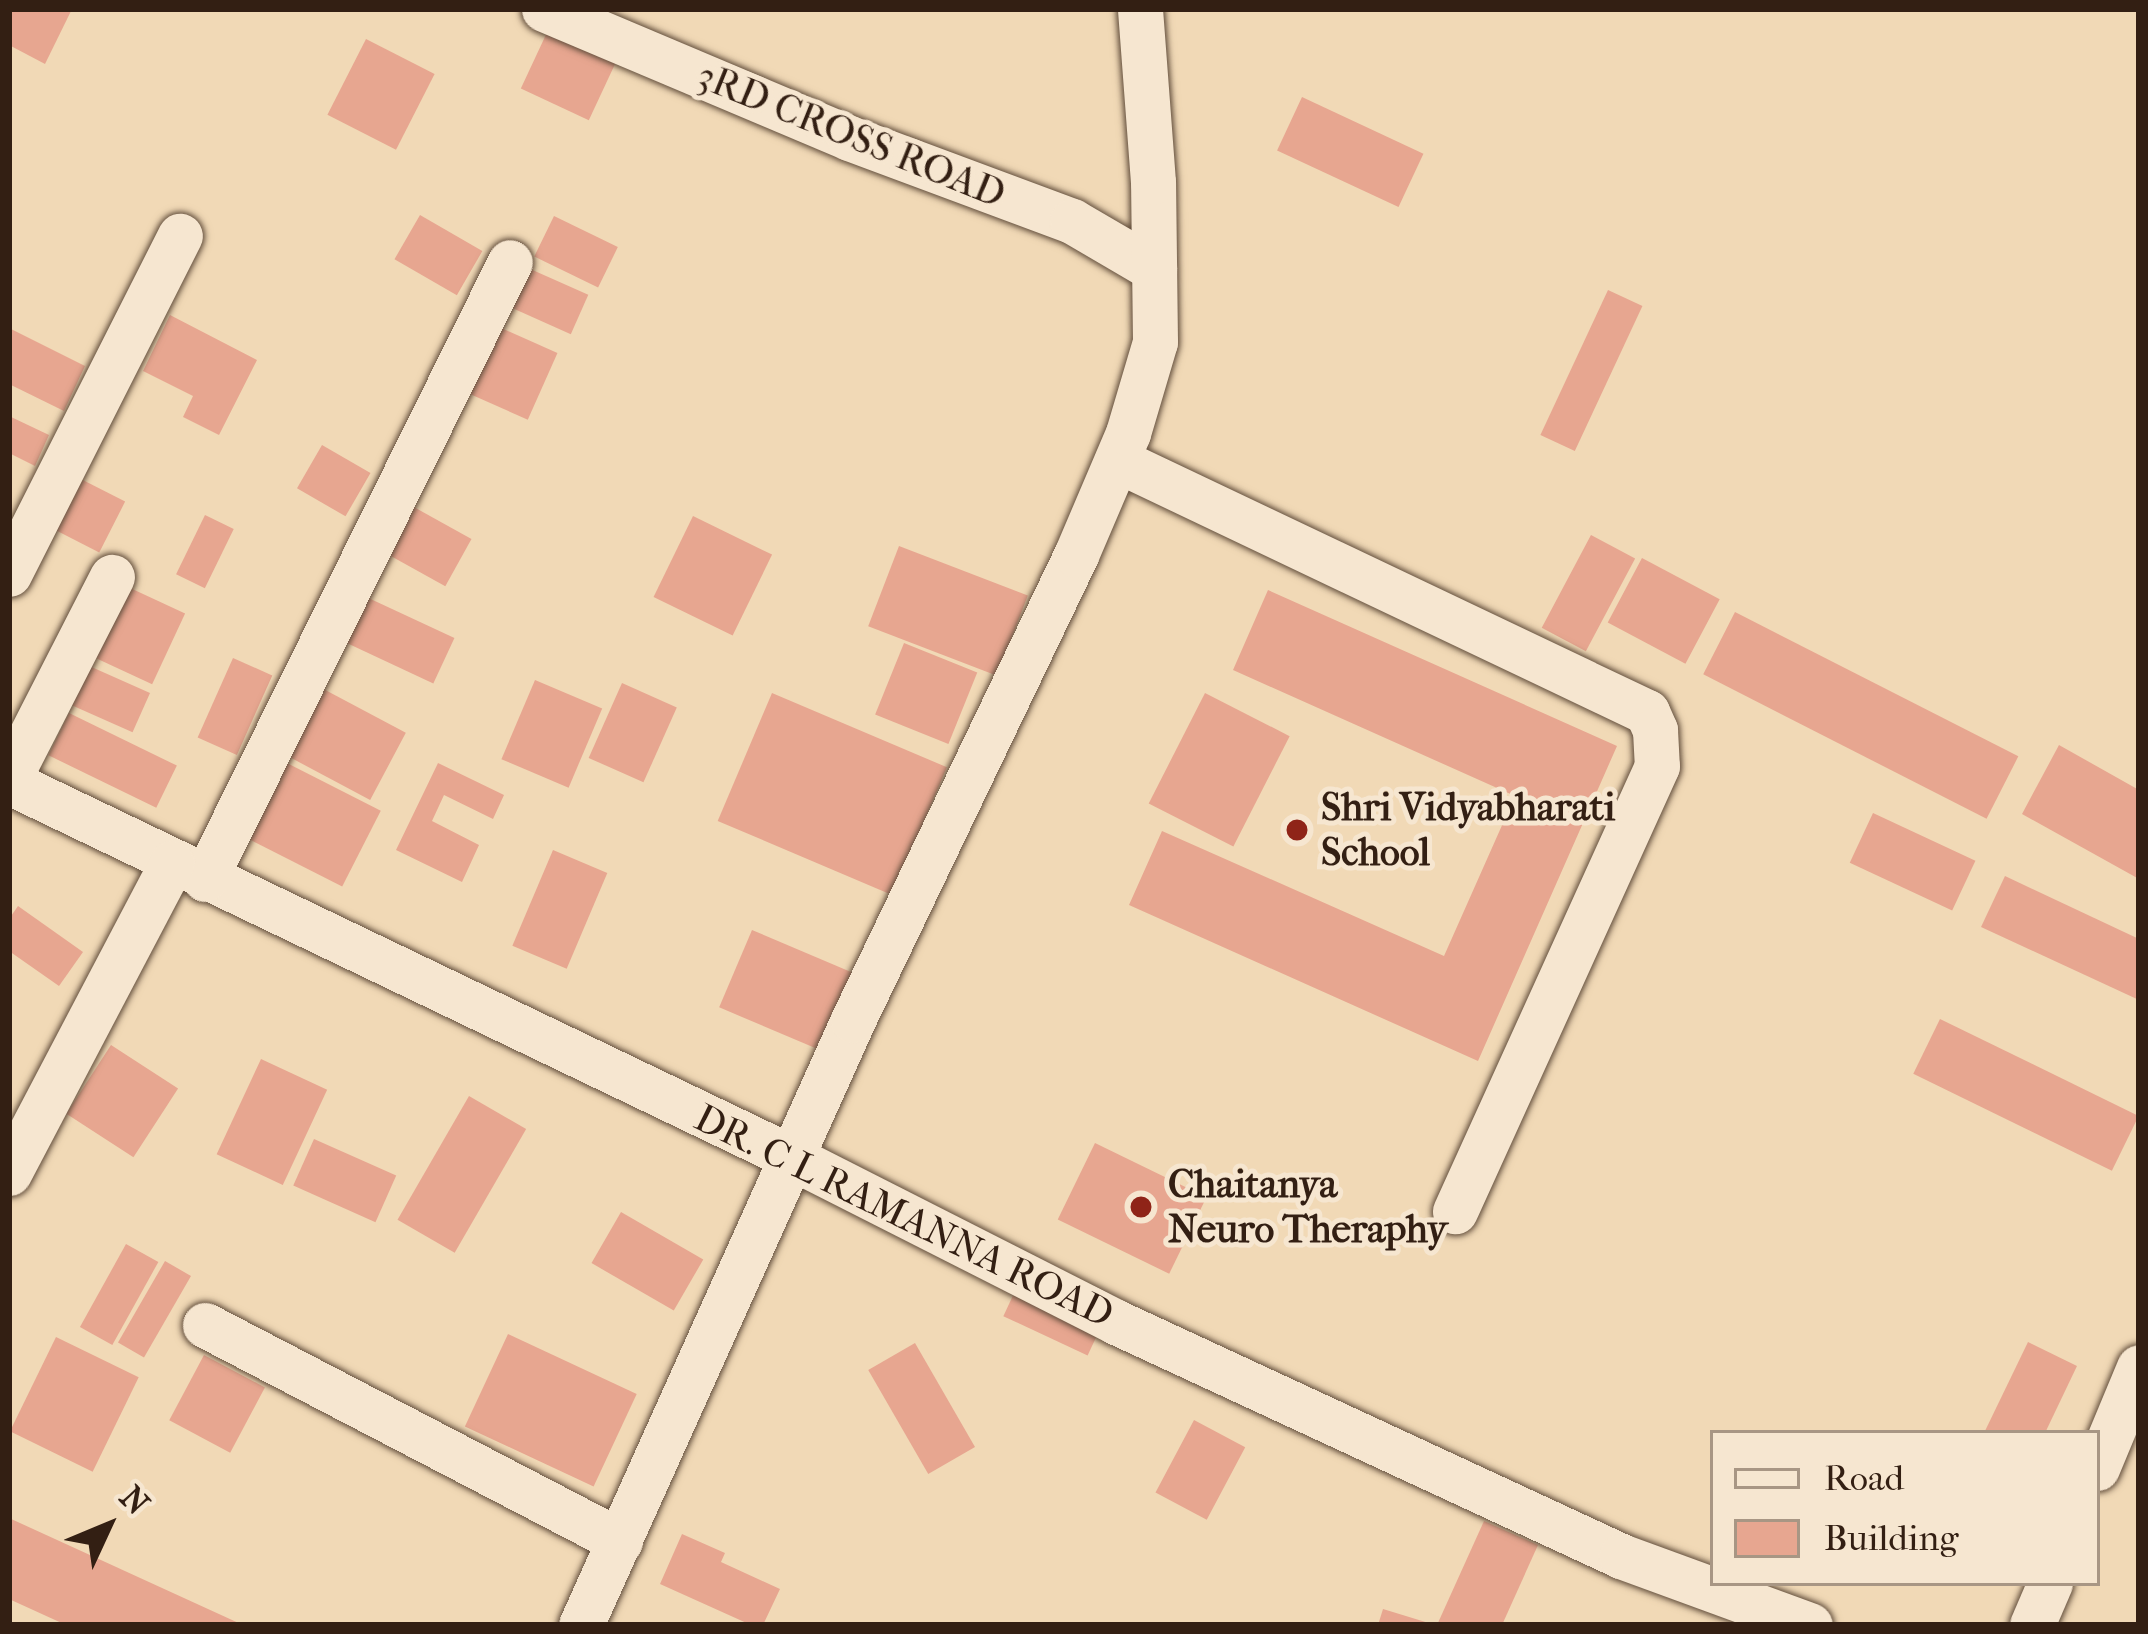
<!DOCTYPE html>
<style>
body{margin:0}
#map{position:relative;width:2148px;height:1634px;overflow:hidden;background:#f1d9b6;font-family:"IM FELL French Canon",serif}
div>[style]{position:absolute}
[style*='--x']{left:calc(var(--x)*1px);top:calc(var(--y)*1px);width:calc(var(--w)*1px);rotate:calc(var(--a)*1deg)}
.building>*{inset:0;background:#e7a690;transform-origin:0 0}
.roads{filter:drop-shadow(0 0 3px #624e3c) drop-shadow(0 0 3px #624e3c)}
.minor>*{height:45px;margin:-22.5px;padding:0 22.5px;transform-origin:22.5px;border-radius:22.5px;background:#f6e6d0}
.dots>*{width:33px;height:33px;translate:-50% -50%;box-sizing:border-box;border:6px solid #f6e6d0;border-radius:50%}
span{translate:-50% -50%;white-space:nowrap;text-align:center;line-height:1.15;-webkit-text-stroke:10px #f6e6d0;paint-order:stroke}
.street-label{font-size:39px;color:#331f13}
.poi-label{font-size:39px;color:#331f13;font-weight:700}
.left{translate:0 -50%;text-align:left}
.frame{position:absolute;inset:0;border:12px solid #331f13;pointer-events:none}
.legend{position:absolute;left:1710px;top:1430px;width:390px;height:156px;box-sizing:border-box;background:#f6e6d0;border:3px solid #a89684;margin:0;padding:15px 21px;list-style:none;font-size:36px;color:#331f13}
.legend li{display:flex;align-items:center;gap:24px;height:60px}
.legend b{width:60px;border:3px solid #a89684}
.north{position:absolute;left:48px;top:1466px;width:120px;height:120px;-webkit-text-stroke:9px #f6e6d0;paint-order:stroke;rotate:46deg;font-size:33px;font-weight:700;line-height:48px;text-align:center;color:#331f13}
.north::after{content:'';display:block;margin:auto;width:42px;height:54px;background:#331f13;clip-path:polygon(50% 0,100% 100%,50% 72%,0 100%)}
</style>
<div id="map">
<div class="building">
<div style="clip-path:polygon(9px 9px,72px 9px,45px 64px,9px 45px)"></div>
<div style="left:550px;top:26px;width:75px;height:69px;rotate:25deg"></div>
<div style="left:366px;top:39px;width:77px;height:85px;rotate:27deg"></div>
<div style="left:1302px;top:97px;width:134px;height:59px;rotate:25deg"></div>
<div style="left:420px;top:215px;width:72px;height:51px;rotate:30deg"></div>
<div style="left:554px;top:216px;width:71px;height:45px;rotate:26deg"></div>
<div style="left:528px;top:268px;width:66px;height:43px;rotate:24deg"></div>
<div style="left:1608px;top:290px;width:38px;height:160px;rotate:25deg"></div>
<div style="clip-path:polygon(170px 315px,257px 360px,219px 435px,183px 417px,193px 396px,143px 371px)"></div>
<div style="left:499px;top:327px;width:64px;height:73px;rotate:24deg"></div>
<div style="clip-path:polygon(9px 328px,85px 366px,64px 411px,9px 384px)"></div>
<div style="clip-path:polygon(9px 416px,49px 435px,35px 466px,9px 453px)"></div>
<div style="left:322px;top:445px;width:56px;height:50px;rotate:30deg"></div>
<div style="left:69px;top:473px;width:63px;height:57px;rotate:27deg"></div>
<div style="left:412px;top:506px;width:68px;height:54px;rotate:29deg"></div>
<div style="left:205px;top:515px;width:32px;height:66px;rotate:26deg"></div>
<div style="left:693px;top:516px;width:88px;height:90px;rotate:26deg"></div>
<div style="left:1591px;top:535px;width:50px;height:105px;rotate:28deg"></div>
<div style="left:899px;top:546px;width:138px;height:86px;rotate:21deg"></div>
<div style="left:1642px;top:558px;width:88px;height:73px;rotate:28deg"></div>
<div style="left:128px;top:587px;width:63px;height:78px;rotate:25deg"></div>
<div style="clip-path:polygon(1268px 590px,1617px 746px,1478px 1061px,1129px 905px,1162px 831px,1444px 956px,1515px 796px,1233px 670px)"></div>
<div style="left:362px;top:595px;width:102px;height:50px;rotate:25deg"></div>
<div style="left:1735px;top:612px;width:318px;height:70px;rotate:27deg"></div>
<div style="left:904px;top:643px;width:79px;height:77px;rotate:22deg"></div>
<div style="left:233px;top:658px;width:43px;height:87px;rotate:24deg"></div>
<div style="left:87px;top:665px;width:69px;height:43px;rotate:24deg"></div>
<div style="left:535px;top:680px;width:73px;height:86px;rotate:23deg"></div>
<div style="left:622px;top:683px;width:60px;height:82px;rotate:24deg"></div>
<div style="left:314px;top:684px;width:104px;height:76px;rotate:28deg"></div>
<div style="left:772px;top:693px;width:190px;height:139px;rotate:23deg"></div>
<div style="left:1205px;top:693px;width:95px;height:124px;rotate:27deg"></div>
<div style="left:69px;top:713px;width:120px;height:47px;rotate:26deg"></div>
<div style="clip-path:polygon(2059px 745px,2139px 790px,2139px 879px,2022px 814px)"></div>
<div style="left:281px;top:760px;width:112px;height:85px;rotate:27deg"></div>
<div style="clip-path:polygon(438px 763px,504px 795px,493px 819px,444px 795px,432px 821px,479px 845px,462px 882px,396px 850px)"></div>
<div style="left:1873px;top:813px;width:113px;height:55px;rotate:25deg"></div>
<div style="left:553px;top:850px;width:59px;height:104px;rotate:23deg"></div>
<div style="clip-path:polygon(2005px 876px,2139px 939px,2139px 1000px,1981px 927px)"></div>
<div style="clip-path:polygon(18px 906px,83px 952px,59px 986px,9px 951px,9px 919px)"></div>
<div style="left:752px;top:930px;width:112px;height:84px;rotate:23deg"></div>
<div style="left:1940px;top:1019px;width:221px;height:61px;rotate:26deg"></div>
<div style="left:111px;top:1045px;width:80px;height:82px;rotate:33deg"></div>
<div style="left:261px;top:1059px;width:73px;height:105px;rotate:25deg"></div>
<div style="left:469px;top:1096px;width:66px;height:143px;rotate:30deg"></div>
<div style="left:314px;top:1139px;width:90px;height:51px;rotate:24deg"></div>
<div style="left:1095px;top:1143px;width:124px;height:85px;rotate:26deg"></div>
<div style="left:621px;top:1212px;width:95px;height:59px;rotate:30deg"></div>
<div style="left:126px;top:1244px;width:37px;height:95px;rotate:29deg"></div>
<div style="left:165px;top:1261px;width:30px;height:94px;rotate:30deg"></div>
<div style="left:1016px;top:1289px;width:93px;height:30px;rotate:25deg"></div>
<div style="left:508px;top:1334px;width:142px;height:102px;rotate:25deg"></div>
<div style="left:56px;top:1337px;width:92px;height:105px;rotate:26deg"></div>
<div style="clip-path:polygon(2028px 1342px,2077px 1366px,2045px 1433px,1984px 1433px)"></div>
<div style="left:915px;top:1343px;width:120px;height:54px;rotate:60deg"></div>
<div style="left:204px;top:1355px;width:69px;height:74px;rotate:28deg"></div>
<div style="left:1194px;top:1420px;width:58px;height:82px;rotate:28deg"></div>
<div style="clip-path:polygon(9px 1518px,243px 1625px,66px 1625px,9px 1599px)"></div>
<div style="clip-path:polygon(1484px 1521px,1538px 1545px,1502px 1625px,1437px 1625px)"></div>
<div style="clip-path:polygon(682px 1534px,725px 1553px,721px 1562px,780px 1589px,763px 1625px,751px 1625px,660px 1584px)"></div>
<div style="clip-path:polygon(1383px 1609px,1432px 1624px,1432px 1625px,1378px 1625px)"></div>
</div>
<div class="roads">
<div class="minor">
<div style="--x:544;--y:9;--w:331;--a:22.9"></div>
<div style="--x:849;--y:138;--w:238;--a:20.4"></div>
<div style="--x:1072;--y:221;--w:95;--a:30.3"></div>
<div style="--x:1117;--y:460;--w:587;--a:25.43"></div>
<div style="--x:1647;--y:712;--w:20;--a:66"></div>
<div style="--x:1655;--y:730;--w:36;--a:87"></div>
<div style="--x:1657;--y:766;--w:489;--a:114.4"></div>
<div style="--x:9;--y:574;--w:379;--a:-63.2"></div>
<div style="--x:9;--y:778;--w:226;--a:-62.9"></div>
<div style="--x:9;--y:782;--w:870;--a:25.62"></div>
<div style="--x:793;--y:1158;--w:362;--a:26.9"></div>
<div style="--x:1116;--y:1322;--w:557;--a:24.86"></div>
<div style="--x:1621;--y:1556;--w:201;--a:20.1"></div>
<div style="--x:205;--y:879;--w:688;--a:-63.7"></div>
<div style="--x:9;--y:1173;--w:350;--a:-62.3"></div>
<div style="--x:205;--y:1325;--w:468;--a:27.5"></div>
<div style="--x:2097;--y:1468;--w:109;--a:-67.4"></div>
<div style="--x:581;--y:1625;--w:663;--a:-65.79"></div>
<div style="--x:853;--y:1020;--w:516;--a:-64.38"></div>
<div style="--x:1076;--y:555;--w:133;--a:-66.9"></div>
<div style="--x:1128;--y:433;--w:95;--a:-73.5"></div>
<div style="--x:1155;--y:342;--w:160;--a:-90.7"></div>
<div style="--x:1153;--y:182;--w:173;--a:-94.3"></div>
<div style="--x:2032;--y:1625;--w:46;--a:-66.8"></div>
</div>
</div>
<div class="dots">
<div style="left:1297px;top:830px;background:#8f2418"></div>
<div style="left:1141px;top:1207px;background:#8f2418"></div>
</div>
<div class="street-label">
<span style="left:851px;top:135px;rotate:22deg">3RD CROSS ROAD</span>
<span style="left:904px;top:1216px;rotate:26deg">DR. C L RAMANNA ROAD</span>
</div>
<div class="poi-label">
<span class="left" style="left:1321px;top:830px">Shri Vidyabharati<br>School</span>
<span class="left" style="left:1168px;top:1207px">Chaitanya<br>Neuro Theraphy</span>
</div>
<div class="frame"></div>
<ul class="legend">
<li><b style="height:15px;background:#f6e6d0"></b>Road</li>
<li><b style="height:33px;background:#e7a690"></b>Building</li>
</ul>
<div class="north">N</div>
</div>
